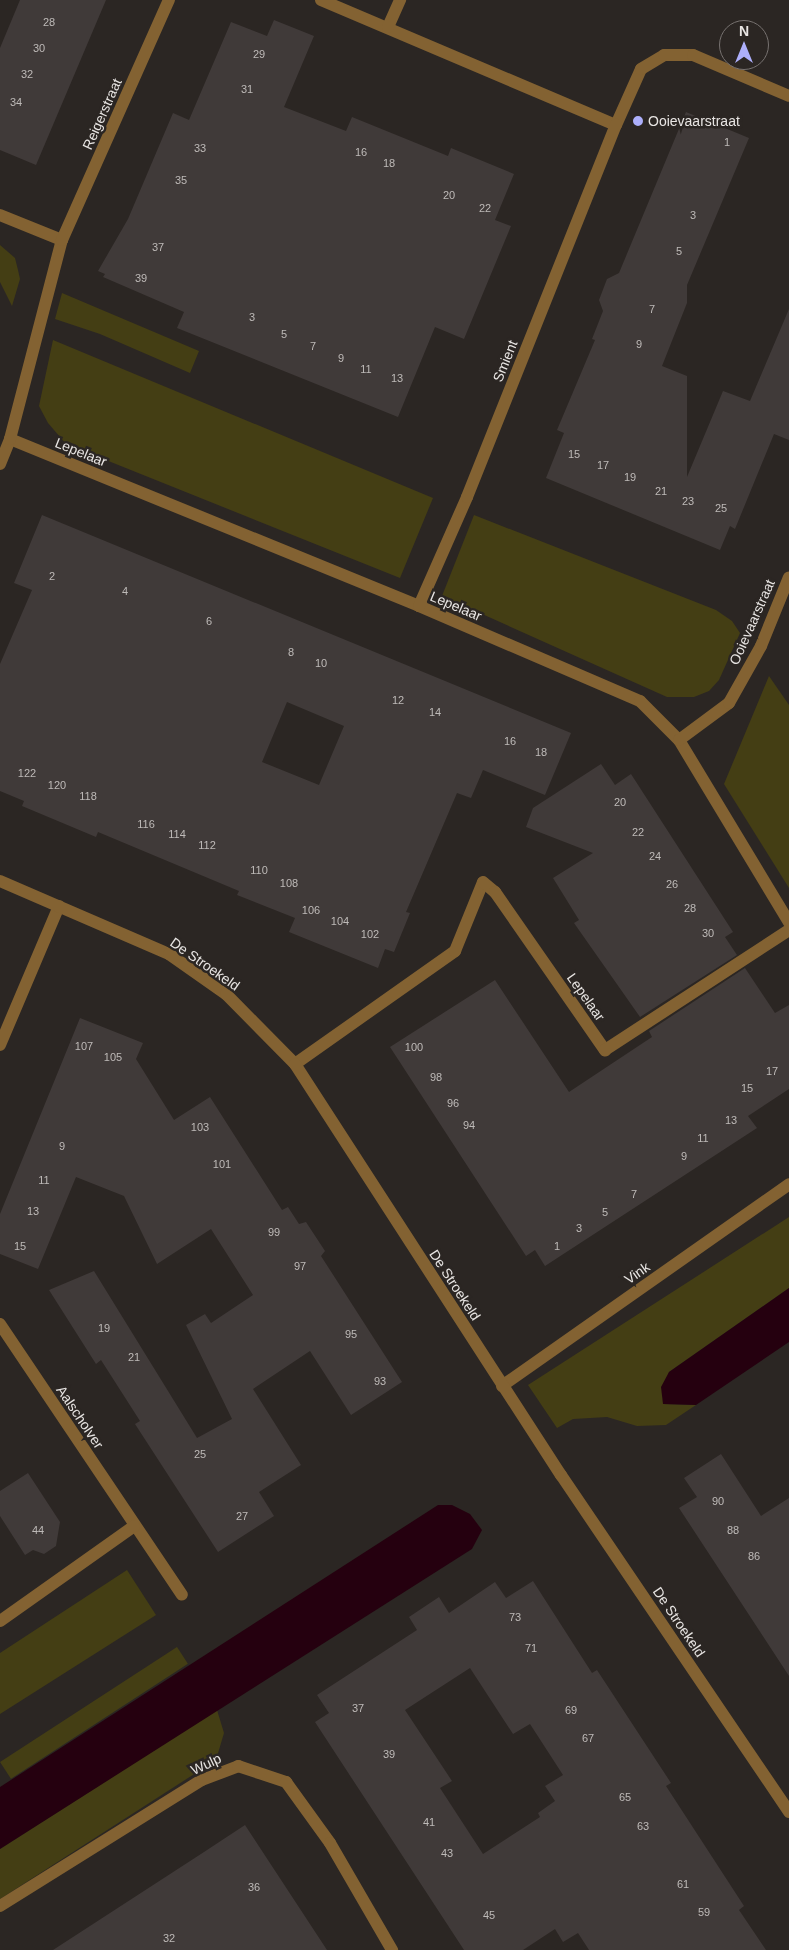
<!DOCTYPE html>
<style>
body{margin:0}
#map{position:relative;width:789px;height:1950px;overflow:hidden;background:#2b2623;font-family:Helvetica,sans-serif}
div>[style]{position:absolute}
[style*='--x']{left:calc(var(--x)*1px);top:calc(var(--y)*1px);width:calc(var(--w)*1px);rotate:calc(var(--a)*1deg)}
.green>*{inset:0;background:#443e14;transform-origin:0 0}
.water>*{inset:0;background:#25000f}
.building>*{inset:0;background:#403a39}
.minor>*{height:12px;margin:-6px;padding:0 6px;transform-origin:6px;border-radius:6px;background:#836232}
.tertiary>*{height:12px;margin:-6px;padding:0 6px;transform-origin:6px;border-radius:6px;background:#836232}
.dots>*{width:14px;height:14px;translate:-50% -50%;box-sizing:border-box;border:2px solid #2b2623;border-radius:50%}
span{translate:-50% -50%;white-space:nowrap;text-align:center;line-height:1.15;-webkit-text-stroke:5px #2b2623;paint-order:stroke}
.number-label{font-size:11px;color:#bebab8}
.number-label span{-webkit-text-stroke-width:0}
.street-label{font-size:14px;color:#e8e5e3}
.poi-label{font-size:14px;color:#e8e5e3}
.left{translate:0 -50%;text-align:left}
.north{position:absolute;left:719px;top:20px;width:50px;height:50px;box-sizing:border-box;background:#2b2623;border:1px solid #777270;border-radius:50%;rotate:0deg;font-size:14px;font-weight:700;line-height:20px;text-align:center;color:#e8e5e3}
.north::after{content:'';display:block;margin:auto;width:18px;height:22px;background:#adaffb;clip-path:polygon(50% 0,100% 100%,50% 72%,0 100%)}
</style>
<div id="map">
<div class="green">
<div style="clip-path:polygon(0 245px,15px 258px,18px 270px,20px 279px,12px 306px,0 282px)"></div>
<div style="clip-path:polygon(62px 293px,199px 351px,190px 373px,100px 334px,55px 319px)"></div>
<div style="clip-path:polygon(53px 340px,433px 498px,400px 578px,66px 444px,48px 423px,39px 406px)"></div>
<div style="clip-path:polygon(474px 515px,716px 610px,732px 621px,740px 633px,719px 680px,709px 691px,694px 697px,667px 697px,442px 596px)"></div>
<div style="clip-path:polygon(769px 676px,789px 705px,789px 888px,724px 784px)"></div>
<div style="clip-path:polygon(789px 1217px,789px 1288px,669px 1372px,663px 1404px,696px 1405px,666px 1425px,637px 1426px,607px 1417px,573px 1419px,557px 1428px,528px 1385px)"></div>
<div style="clip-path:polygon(127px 1570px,156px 1615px,0 1714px,0 1653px)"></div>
<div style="left:177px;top:1647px;width:20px;height:211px;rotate:57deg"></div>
<div style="clip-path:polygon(217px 1710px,224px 1733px,216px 1760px,0 1899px,0 1849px)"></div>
</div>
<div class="water">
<div style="clip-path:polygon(789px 1288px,789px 1342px,696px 1405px,663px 1404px,661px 1387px,669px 1372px)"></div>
<div style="clip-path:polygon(438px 1505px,452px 1505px,470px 1514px,482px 1530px,472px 1549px,0 1849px,0 1787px)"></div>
</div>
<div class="building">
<div style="clip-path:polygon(20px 0,106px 0,36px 165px,0 150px,0 48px)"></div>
<div style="clip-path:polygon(274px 20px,314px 36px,284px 107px,346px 131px,352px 117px,448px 156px,451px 148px,514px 174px,495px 220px,511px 226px,464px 339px,435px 327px,398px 417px,177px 328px,184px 312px,103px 277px,105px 274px,98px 271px,128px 219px,173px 113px,189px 120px,231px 22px,267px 36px)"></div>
<div style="clip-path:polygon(686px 112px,749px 138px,687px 285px,687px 303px,662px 366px,687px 376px,687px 477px,723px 391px,750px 401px,789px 309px,789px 440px,774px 434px,735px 529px,730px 526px,720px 550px,546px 478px,564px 433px,557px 430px,595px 340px,592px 339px,603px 311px,599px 300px,607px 279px,619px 273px)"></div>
<div style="clip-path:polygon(evenodd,42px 515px,571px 733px,545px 795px,483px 770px,471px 798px,457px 793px,406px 912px,410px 913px,394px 952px,385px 949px,378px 968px,289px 932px,295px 918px,237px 895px,239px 891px,98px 832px,96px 837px,22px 806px,24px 801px,0 791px,0 664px,32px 590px,14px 583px,42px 515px,287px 702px,344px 726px,319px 785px,262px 762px,287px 702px)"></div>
<div style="clip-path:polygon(601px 764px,615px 785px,631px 774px,733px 932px,725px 937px,737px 955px,640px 1017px,574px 923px,579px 920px,553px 878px,593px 853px,526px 827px,533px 808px)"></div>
<div style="clip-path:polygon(745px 968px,775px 1013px,789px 1005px,789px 1089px,748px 1116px,757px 1128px,545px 1266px,535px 1250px,526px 1256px,390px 1047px,495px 980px,569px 1092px,652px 1037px,649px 1031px)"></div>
<div style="clip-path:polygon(80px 1018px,143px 1043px,136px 1059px,174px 1120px,210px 1097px,282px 1210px,288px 1207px,299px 1224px,306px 1222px,325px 1251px,321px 1256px,402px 1382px,351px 1415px,310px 1351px,253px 1389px,301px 1465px,259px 1492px,274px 1516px,218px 1552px,135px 1424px,140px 1421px,101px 1360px,96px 1364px,49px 1290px,94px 1271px,197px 1438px,232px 1419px,186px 1325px,205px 1314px,211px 1323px,253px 1295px,211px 1229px,157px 1264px,124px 1196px,76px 1177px,38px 1269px,0 1254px,0 1214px)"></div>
<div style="clip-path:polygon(721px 1454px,761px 1516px,789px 1498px,789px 1676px,679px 1508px,697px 1497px,684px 1478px)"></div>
<div style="clip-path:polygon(28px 1473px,60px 1522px,56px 1546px,44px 1554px,33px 1550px,25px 1555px,0 1516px,0 1491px)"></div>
<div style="clip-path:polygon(evenodd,533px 1581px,592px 1673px,597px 1670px,671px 1783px,666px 1786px,744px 1906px,739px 1910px,766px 1950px,589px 1950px,578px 1933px,563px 1942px,555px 1929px,523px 1950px,464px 1950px,315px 1722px,329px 1713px,317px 1695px,417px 1630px,409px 1617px,439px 1597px,449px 1613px,495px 1582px,506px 1598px,533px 1581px,470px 1668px,513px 1734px,530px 1724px,563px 1775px,545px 1786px,555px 1801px,538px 1813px,540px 1817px,483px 1854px,440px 1788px,452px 1781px,405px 1710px,470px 1668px)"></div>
<div style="clip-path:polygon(245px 1825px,327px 1950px,53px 1950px,204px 1852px)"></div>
</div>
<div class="minor">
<div style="--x:321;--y:0;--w:320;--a:23"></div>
<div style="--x:616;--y:125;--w:61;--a:-65.9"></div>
<div style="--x:641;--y:69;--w:27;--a:-31"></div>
<div style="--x:664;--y:55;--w:29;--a:0"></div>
<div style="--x:693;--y:55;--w:104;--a:23.1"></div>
<div style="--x:388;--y:27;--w:30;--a:-66"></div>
<div style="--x:0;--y:215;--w:67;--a:22"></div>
<div style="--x:10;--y:439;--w:442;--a:22.2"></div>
<div style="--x:419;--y:606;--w:241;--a:23.3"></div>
<div style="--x:640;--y:701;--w:55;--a:45"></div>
<div style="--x:679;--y:740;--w:213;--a:58.9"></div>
<div style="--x:0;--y:464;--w:27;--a:-68"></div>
<div style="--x:10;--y:439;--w:206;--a:-75.4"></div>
<div style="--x:62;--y:240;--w:263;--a:-66"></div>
<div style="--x:419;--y:606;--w:119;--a:-66.2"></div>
<div style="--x:467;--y:497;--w:401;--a:-68.2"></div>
<div style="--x:679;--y:740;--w:62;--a:-36.5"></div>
<div style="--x:729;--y:703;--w:65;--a:-60.7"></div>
<div style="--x:761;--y:646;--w:74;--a:-67.9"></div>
<div style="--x:0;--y:1045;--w:151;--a:-67"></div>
<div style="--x:295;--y:1064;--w:196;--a:-35.2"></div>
<div style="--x:455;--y:951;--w:74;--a:-67.9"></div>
<div style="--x:483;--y:882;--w:16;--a:40"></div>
<div style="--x:495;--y:892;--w:193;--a:55.2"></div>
<div style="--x:605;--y:1050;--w:220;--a:-33.1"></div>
<div style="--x:0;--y:1324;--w:326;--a:56.1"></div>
<div style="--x:502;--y:1386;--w:351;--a:-35.1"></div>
<div style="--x:0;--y:1621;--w:164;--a:-35.3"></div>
<div style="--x:0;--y:1906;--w:238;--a:-32"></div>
<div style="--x:202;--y:1780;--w:39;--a:-21"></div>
<div style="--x:238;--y:1766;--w:51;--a:18.4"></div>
<div style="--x:286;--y:1782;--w:75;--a:54.2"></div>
<div style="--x:330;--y:1843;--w:124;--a:59.9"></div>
</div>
<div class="tertiary">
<div style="--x:0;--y:881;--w:184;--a:23.4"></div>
<div style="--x:169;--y:954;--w:70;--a:35.1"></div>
<div style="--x:226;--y:994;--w:98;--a:45.4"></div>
<div style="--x:295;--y:1064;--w:490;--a:57.1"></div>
<div style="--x:561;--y:1475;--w:407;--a:55.9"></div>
</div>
<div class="dots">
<div style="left:638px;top:121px;background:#adaffb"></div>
</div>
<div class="number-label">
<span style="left:49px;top:22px">28</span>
<span style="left:39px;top:48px">30</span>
<span style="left:259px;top:54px">29</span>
<span style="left:27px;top:74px">32</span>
<span style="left:247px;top:89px">31</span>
<span style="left:16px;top:102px">34</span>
<span style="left:727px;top:142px">1</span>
<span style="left:200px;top:148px">33</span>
<span style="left:361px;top:152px">16</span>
<span style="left:389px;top:163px">18</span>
<span style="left:181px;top:180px">35</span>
<span style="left:449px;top:195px">20</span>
<span style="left:485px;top:208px">22</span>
<span style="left:693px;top:215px">3</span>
<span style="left:158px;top:247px">37</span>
<span style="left:679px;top:251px">5</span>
<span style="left:141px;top:278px">39</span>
<span style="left:652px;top:309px">7</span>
<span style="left:252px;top:317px">3</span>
<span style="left:284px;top:334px">5</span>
<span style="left:639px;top:344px">9</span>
<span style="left:313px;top:346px">7</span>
<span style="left:341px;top:358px">9</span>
<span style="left:366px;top:369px">11</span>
<span style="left:397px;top:378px">13</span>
<span style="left:574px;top:454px">15</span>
<span style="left:603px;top:465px">17</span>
<span style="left:630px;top:477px">19</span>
<span style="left:661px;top:491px">21</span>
<span style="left:688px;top:501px">23</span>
<span style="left:721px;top:508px">25</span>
<span style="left:52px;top:576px">2</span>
<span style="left:125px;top:591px">4</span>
<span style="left:209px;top:621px">6</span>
<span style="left:291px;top:652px">8</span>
<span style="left:321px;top:663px">10</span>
<span style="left:398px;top:700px">12</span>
<span style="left:435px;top:712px">14</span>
<span style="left:510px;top:741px">16</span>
<span style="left:541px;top:752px">18</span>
<span style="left:27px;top:773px">122</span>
<span style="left:57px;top:785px">120</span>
<span style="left:88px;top:796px">118</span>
<span style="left:620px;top:802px">20</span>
<span style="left:146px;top:824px">116</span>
<span style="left:638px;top:832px">22</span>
<span style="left:177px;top:834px">114</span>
<span style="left:207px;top:845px">112</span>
<span style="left:655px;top:856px">24</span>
<span style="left:259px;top:870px">110</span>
<span style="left:289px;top:883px">108</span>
<span style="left:672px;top:884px">26</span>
<span style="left:690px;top:908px">28</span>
<span style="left:311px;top:910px">106</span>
<span style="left:340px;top:921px">104</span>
<span style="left:708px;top:933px">30</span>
<span style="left:370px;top:934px">102</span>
<span style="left:84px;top:1046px">107</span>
<span style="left:414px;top:1047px">100</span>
<span style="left:113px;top:1057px">105</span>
<span style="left:772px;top:1071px">17</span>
<span style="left:436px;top:1077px">98</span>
<span style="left:747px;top:1088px">15</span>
<span style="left:453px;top:1103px">96</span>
<span style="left:731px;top:1120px">13</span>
<span style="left:469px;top:1125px">94</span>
<span style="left:200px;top:1127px">103</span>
<span style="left:703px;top:1138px">11</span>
<span style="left:62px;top:1146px">9</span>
<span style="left:684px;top:1156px">9</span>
<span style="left:222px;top:1164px">101</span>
<span style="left:44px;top:1180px">11</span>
<span style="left:634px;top:1194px">7</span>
<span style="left:33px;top:1211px">13</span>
<span style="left:605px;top:1212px">5</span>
<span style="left:579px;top:1228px">3</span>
<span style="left:274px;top:1232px">99</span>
<span style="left:20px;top:1246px">15</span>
<span style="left:557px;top:1246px">1</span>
<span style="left:300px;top:1266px">97</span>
<span style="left:104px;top:1328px">19</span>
<span style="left:351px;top:1334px">95</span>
<span style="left:134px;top:1357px">21</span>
<span style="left:380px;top:1381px">93</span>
<span style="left:200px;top:1454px">25</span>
<span style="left:718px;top:1501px">90</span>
<span style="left:242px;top:1516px">27</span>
<span style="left:38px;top:1530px">44</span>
<span style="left:733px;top:1530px">88</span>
<span style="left:754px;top:1556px">86</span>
<span style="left:515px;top:1617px">73</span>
<span style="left:531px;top:1648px">71</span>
<span style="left:358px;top:1708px">37</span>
<span style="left:571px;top:1710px">69</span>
<span style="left:588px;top:1738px">67</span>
<span style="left:389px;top:1754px">39</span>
<span style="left:625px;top:1797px">65</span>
<span style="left:429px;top:1822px">41</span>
<span style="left:643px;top:1826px">63</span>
<span style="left:447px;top:1853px">43</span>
<span style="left:683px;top:1884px">61</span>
<span style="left:254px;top:1887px">36</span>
<span style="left:704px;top:1912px">59</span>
<span style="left:489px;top:1915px">45</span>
<span style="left:169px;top:1938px">32</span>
</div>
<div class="street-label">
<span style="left:102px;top:114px;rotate:-66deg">Reigerstraat</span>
<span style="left:505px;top:361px;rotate:-68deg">Smient</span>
<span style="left:81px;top:452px;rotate:22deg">Lepelaar</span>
<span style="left:456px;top:606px;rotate:23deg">Lepelaar</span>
<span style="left:752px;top:622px;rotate:-66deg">Ooievaarstraat</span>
<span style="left:205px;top:964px;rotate:35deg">De Stroekeld</span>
<span style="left:586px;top:997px;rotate:55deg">Lepelaar</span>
<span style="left:637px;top:1273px;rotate:-35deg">Vink</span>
<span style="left:455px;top:1285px;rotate:57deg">De Stroekeld</span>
<span style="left:80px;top:1417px;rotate:56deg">Aalscholver</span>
<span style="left:679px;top:1622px;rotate:56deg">De Stroekeld</span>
<span style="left:206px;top:1764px;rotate:-25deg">Wulp</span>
</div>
<div class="poi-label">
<span class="left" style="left:648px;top:121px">Ooievaarstraat</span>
</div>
<div class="north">N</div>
</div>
